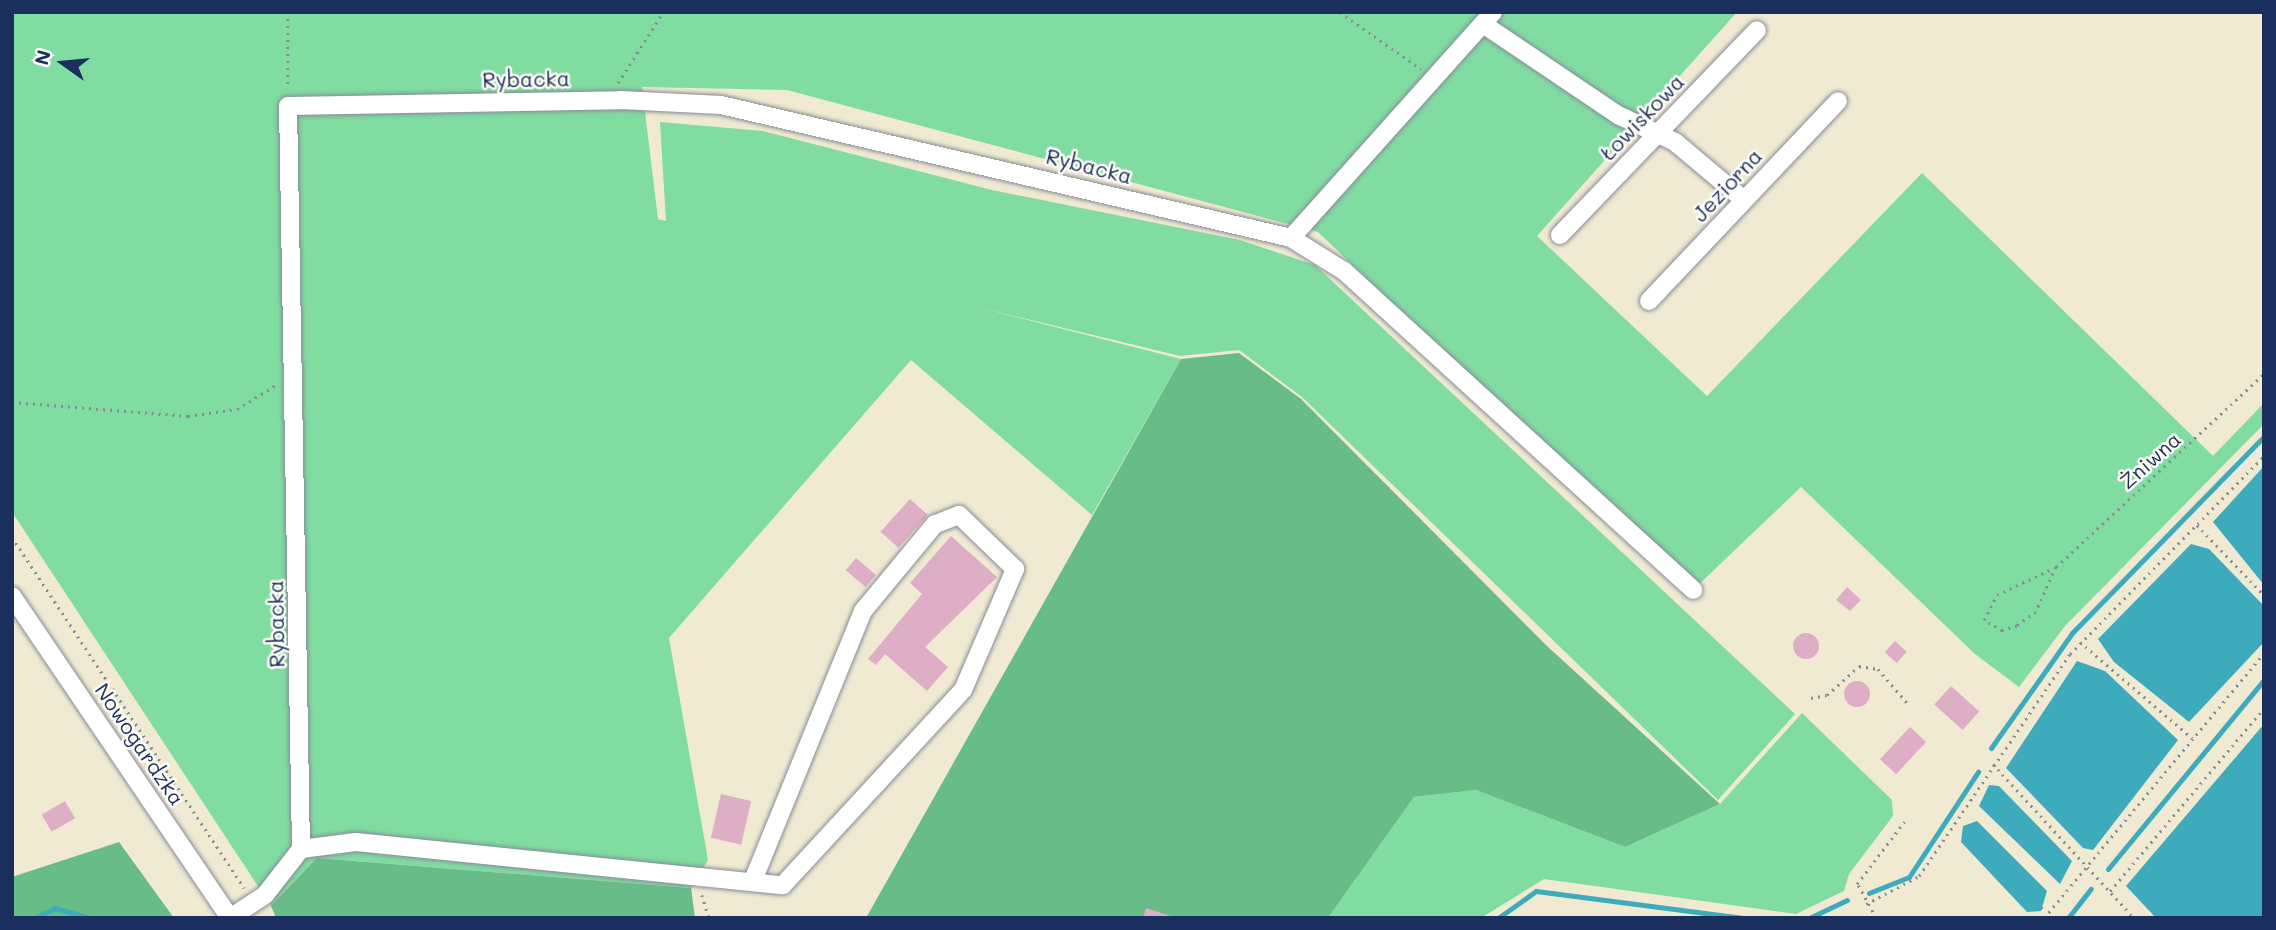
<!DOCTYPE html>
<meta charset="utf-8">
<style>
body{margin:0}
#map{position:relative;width:2276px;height:930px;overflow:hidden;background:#f1ead2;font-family:Mali,sans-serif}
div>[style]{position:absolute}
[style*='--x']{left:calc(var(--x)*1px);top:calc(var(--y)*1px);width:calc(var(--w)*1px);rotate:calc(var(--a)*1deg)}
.green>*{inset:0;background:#81dca2}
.forest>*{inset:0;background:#68bc88}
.water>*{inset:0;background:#3eabbd}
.stream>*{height:5px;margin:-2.5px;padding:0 2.5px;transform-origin:2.5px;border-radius:2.5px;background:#3eabbd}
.building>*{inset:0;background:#ddaec6;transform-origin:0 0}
.round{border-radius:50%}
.path>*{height:2.5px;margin-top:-1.25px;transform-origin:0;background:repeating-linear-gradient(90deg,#868c98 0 2px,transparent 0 7px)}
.roads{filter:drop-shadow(0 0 2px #868c98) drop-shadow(0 0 2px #868c98)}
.minor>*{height:18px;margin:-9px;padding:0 9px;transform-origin:9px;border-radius:9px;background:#fff}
span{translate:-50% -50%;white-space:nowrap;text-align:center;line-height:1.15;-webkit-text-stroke:5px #fdfcf7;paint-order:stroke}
.street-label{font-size:21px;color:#1b2f5e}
.frame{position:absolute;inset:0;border:14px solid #1b2f5e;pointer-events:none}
.north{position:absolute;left:28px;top:28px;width:70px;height:70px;-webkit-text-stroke:5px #fdfcf7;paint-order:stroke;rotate:285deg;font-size:19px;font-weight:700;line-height:28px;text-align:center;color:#1b2f5e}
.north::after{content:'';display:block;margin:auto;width:24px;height:32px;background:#1b2f5e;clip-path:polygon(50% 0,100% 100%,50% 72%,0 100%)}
</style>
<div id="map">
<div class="green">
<div style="clip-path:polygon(12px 12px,1737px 12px,1537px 236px,1707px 396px,1922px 173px,2213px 456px,2264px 403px,2264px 424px,2065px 626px,2019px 687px,1975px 654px,1801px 487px,1693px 590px,1318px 232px,787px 90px,642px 87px,658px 219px,666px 221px,660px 122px,763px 131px,992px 190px,1240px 240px,1315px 265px,1795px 714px,1718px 800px,1302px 397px,1239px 350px,1180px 356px,977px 307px,1181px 359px,1092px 515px,911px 360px,669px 638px,708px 860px,691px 888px,318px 858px,271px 906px,12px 512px)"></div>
<div style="clip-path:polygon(1802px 713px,1892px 800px,1893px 816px,1849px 874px,1844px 891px,1796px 914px,1544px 879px,1481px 918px,1328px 918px,1414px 797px,1476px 790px,1625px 847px,1720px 804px)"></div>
</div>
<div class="forest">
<div style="clip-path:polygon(1239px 353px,1301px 399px,1547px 646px,1720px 804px,1625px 847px,1476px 790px,1414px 797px,1328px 918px,866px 918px,1181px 359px)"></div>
<div style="clip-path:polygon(119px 842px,174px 918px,12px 918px,12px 877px)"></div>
<div style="clip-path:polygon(317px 858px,691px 888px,695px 918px,276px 918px,271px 906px)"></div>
</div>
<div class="water">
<div style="clip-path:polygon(2264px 466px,2264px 585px,2213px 522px)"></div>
<div style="clip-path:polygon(2191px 544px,2209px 549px,2264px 606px,2264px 642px,2189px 722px,2114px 662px,2098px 639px)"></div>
<div style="clip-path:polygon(2077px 661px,2105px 671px,2178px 740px,2093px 850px,2083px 848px,2006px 768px)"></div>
<div style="clip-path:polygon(2264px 724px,2264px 918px,2156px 918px,2126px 886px)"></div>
<div style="clip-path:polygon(1989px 785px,1999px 786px,2072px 861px,2060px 884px,1979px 806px)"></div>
<div style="clip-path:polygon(1977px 821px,2047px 891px,2041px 911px,2027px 912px,1961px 842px,1963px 826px)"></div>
</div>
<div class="stream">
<div style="--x:1991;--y:748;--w:141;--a:-54.8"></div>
<div style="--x:2072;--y:633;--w:275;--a:-45.7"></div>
<div style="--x:2108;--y:869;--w:245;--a:-50.5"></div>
<div style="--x:1869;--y:893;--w:43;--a:-21.8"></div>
<div style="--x:1909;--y:877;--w:126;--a:-56.7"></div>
<div style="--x:34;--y:918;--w:23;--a:-25"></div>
<div style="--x:55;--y:908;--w:35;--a:16"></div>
<div style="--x:1498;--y:918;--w:47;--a:-35.4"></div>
<div style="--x:1536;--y:891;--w:209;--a:7.4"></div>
<div style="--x:1809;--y:918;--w:42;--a:-25.3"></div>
<div style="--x:2068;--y:918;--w:37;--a:-52"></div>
</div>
<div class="building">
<div style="left:910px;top:499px;width:24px;height:44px;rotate:42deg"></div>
<div style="clip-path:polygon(951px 536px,997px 577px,925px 647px,948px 667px,927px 691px,885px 654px,876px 665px,868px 659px,922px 594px,910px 583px)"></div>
<div style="left:856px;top:558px;width:26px;height:16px;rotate:40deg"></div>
<div style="clip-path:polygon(1847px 587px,1861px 600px,1850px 611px,1836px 600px)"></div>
<div class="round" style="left:1793px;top:633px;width:26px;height:26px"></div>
<div style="left:1895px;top:641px;width:16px;height:15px;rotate:43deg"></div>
<div class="round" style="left:1844px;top:681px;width:26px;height:26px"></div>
<div style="left:1951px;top:686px;width:38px;height:25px;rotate:42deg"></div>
<div style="left:1910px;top:727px;width:22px;height:44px;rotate:43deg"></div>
<div style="left:721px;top:794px;width:31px;height:45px;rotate:13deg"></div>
<div style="left:65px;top:801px;width:20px;height:27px;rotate:60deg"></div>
<div style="clip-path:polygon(1146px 908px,1174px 917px,1174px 918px,1143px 918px)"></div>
</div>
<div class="path">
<div style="--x:288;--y:12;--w:77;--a:90"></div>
<div style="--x:1340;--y:12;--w:99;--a:35.1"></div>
<div style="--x:618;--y:83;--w:84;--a:-57.6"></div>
<div style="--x:12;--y:402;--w:177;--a:4.5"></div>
<div style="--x:188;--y:416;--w:49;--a:-8.1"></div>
<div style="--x:237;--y:409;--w:46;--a:-31.6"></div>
<div style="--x:2197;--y:525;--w:97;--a:46.3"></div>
<div style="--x:12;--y:537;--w:421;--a:56.5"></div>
<div style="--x:2056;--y:567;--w:49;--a:114"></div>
<div style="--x:2036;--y:612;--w:24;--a:144"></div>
<div style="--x:2017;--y:626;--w:16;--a:162"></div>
<div style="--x:2002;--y:631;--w:21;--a:-149"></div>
<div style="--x:1984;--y:620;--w:28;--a:-63"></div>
<div style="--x:1997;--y:595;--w:65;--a:-25.4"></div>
<div style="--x:2056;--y:567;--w:284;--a:-42.9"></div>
<div style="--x:2080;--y:642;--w:148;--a:40.6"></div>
<div style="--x:1811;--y:698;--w:16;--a:-11"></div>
<div style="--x:1827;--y:695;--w:43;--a:-42.2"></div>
<div style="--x:1859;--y:666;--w:19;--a:9"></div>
<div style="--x:1878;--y:669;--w:49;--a:49.1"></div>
<div style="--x:1993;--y:764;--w:209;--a:47.5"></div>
<div style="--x:2110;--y:891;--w:239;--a:-49.9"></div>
<div style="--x:702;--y:895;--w:24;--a:73"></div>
<div style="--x:1866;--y:904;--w:60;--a:-27.8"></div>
<div style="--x:1919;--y:876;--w:268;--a:-55.8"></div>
<div style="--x:2070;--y:654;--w:277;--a:-45.6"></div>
<div style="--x:2041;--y:907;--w:5;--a:37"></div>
<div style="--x:1876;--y:918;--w:39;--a:-119"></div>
<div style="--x:1857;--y:884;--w:78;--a:-52.8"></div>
<div style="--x:2044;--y:918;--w:344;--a:-50.3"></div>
</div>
<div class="roads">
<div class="minor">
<div style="--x:1483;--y:24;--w:163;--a:34"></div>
<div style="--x:1618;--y:115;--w:63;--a:25.3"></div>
<div style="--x:1675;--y:142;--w:90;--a:40"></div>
<div style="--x:1560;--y:235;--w:284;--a:-46.1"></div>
<div style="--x:1291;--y:238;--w:62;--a:31.9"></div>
<div style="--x:1344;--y:271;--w:473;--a:42.4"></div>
<div style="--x:1649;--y:301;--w:275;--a:-46.6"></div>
<div style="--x:12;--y:596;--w:389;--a:55.9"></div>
<div style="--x:230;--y:918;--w:42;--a:-33.3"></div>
<div style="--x:265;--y:895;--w:58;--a:-52"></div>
<div style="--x:301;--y:849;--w:743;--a:-91"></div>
<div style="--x:288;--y:106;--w:333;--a:-1"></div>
<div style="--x:621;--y:100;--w:100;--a:2.9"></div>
<div style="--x:721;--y:105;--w:585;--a:13.13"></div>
<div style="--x:1291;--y:238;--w:303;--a:-48.2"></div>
<div style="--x:301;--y:849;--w:55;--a:-7.3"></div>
<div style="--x:356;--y:842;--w:429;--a:5.8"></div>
<div style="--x:783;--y:885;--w:265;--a:-47.3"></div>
<div style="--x:963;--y:690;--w:132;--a:-66.7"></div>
<div style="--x:1015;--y:569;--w:78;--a:-136"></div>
<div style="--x:959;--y:515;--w:26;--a:159"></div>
<div style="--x:935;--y:524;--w:113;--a:129.6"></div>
<div style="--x:863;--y:611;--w:291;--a:112.2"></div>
</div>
</div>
<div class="street-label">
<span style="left:526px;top:79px;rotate:-1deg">Rybacka</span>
<span style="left:1642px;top:117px;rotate:-46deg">Łowiskowa</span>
<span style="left:1089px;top:166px;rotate:14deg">Rybacka</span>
<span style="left:1727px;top:185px;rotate:-47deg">Jeziorna</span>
<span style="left:2150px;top:460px;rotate:-42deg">Żniwna</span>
<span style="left:276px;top:624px;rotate:-91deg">Rybacka</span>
<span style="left:140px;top:744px;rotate:56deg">Nowogardzka</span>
</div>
<div class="frame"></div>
<div class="north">N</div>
</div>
